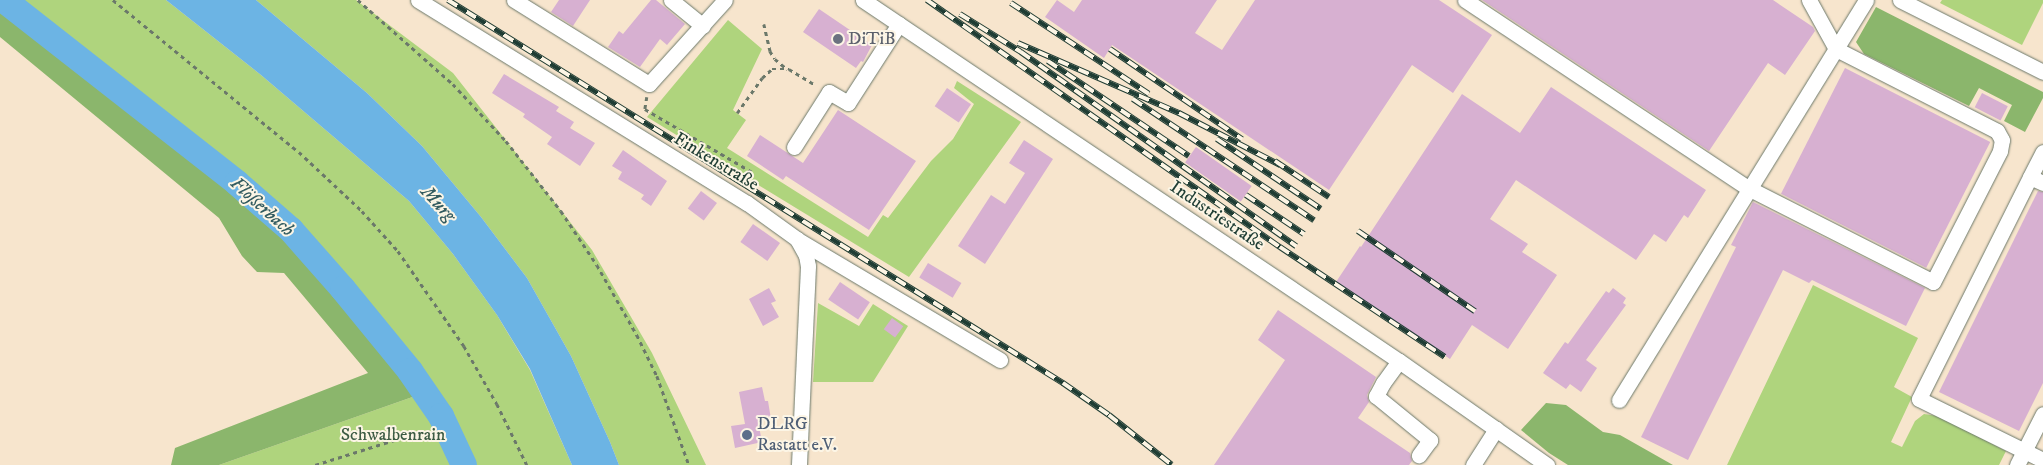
<!DOCTYPE html>
<meta charset="utf-8">
<style>
body{margin:0}
#map{position:relative;width:2043px;height:465px;overflow:hidden;background:#f7e5cd;font-family:"IM FELL DW Pica",serif}
div>[style]{position:absolute}
[style*='--x']{left:calc(var(--x)*1px);top:calc(var(--y)*1px);width:calc(var(--w)*1px);rotate:calc(var(--a)*1deg)}
.green>*{inset:0;background:#afd47d}
.forest>*{inset:0;background:#8bb66c}
.water>*{inset:0;background:#6cb4e4}
.river>*{height:26px;margin:-13px;padding:0 13px;transform-origin:13px;border-radius:13px;background:#6cb4e4}
.building>*{inset:0;background:#d7b0d1;transform-origin:0 0}
.path>*{height:2.5px;margin-top:-1.25px;transform-origin:0;background:repeating-linear-gradient(90deg,#6b786a 0 4px,transparent 0 8px)}
.roads{filter:drop-shadow(0 0 1px #6b786a) drop-shadow(0 0 1px #6b786a)}
.minor>*{height:15px;margin:-7.5px;padding:0 7.5px;transform-origin:7.5px;border-radius:7.5px;background:#fff}
.rail>*{height:5.5px;margin-top:-2.75px;transform-origin:0;background:repeating-linear-gradient(90deg,#fcf5e5 0 11px,#1f3d34 0 22px);box-sizing:border-box;border-block:1px solid #1f3d34}
.dots>*{width:14px;height:14px;translate:-50% -50%;box-sizing:border-box;border:2px solid #fcf5e5;border-radius:50%}
span{translate:-50% -50%;white-space:nowrap;text-align:center;line-height:1.15;-webkit-text-stroke:4px #fcf5e5;paint-order:stroke}
.worship-label{font-size:18px;color:#5b616d}
.left{translate:0 -50%;text-align:left}
.street-label{font-size:18px;color:#1f3d34}
.service-label{font-size:18px;color:#4e5e75}
.park-label{font-size:18px;color:#3c5b43}
.water-label{font-size:19px;color:#325b60;font-style:italic}
</style>
<div id="map">
<div class="green">
<div style="clip-path:polygon(0 0,166px 0,261px 75px,409px 201px,453px 254px,497px 315px,530px 370px,572px 465px,469px 465px,446px 416px,426px 385px,347px 285px,296px 229px,239px 179px)"></div>
<div style="clip-path:polygon(256px 0,356px 0,453px 73px,592px 250px,652px 353px,706px 465px,619px 465px,610px 442px,571px 356px,527px 278px,481px 217px,422px 146px,367px 93px)"></div>
<div style="clip-path:polygon(1942px 0,2043px 0,2043px 3px,2022px 45px,1940px 3px)"></div>
<div style="clip-path:polygon(728px 20px,762px 49px,733px 110px,746px 120px,727px 148px,868px 237px,883px 215px,888px 218px,931px 161px,953px 139px,974px 104px,954px 88px,957px 81px,1021px 122px,909px 277px,647px 117px)"></div>
<div style="clip-path:polygon(1813px 285px,1918px 338px,1894px 387px,1912px 397px,1891px 442px,1902px 447px,1915px 421px,1924px 414px,1938px 416px,2006px 451px,1999px 465px,1727px 465px)"></div>
<div style="clip-path:polygon(818px 303px,859px 326px,873px 304px,908px 326px,873px 382px,813px 382px)"></div>
<div style="clip-path:polygon(421px 394px,458px 465px,219px 465px)"></div>
</div>
<div class="forest">
<div style="clip-path:polygon(0 0,239px 179px,296px 229px,347px 285px,421px 394px,219px 465px,171px 465px,175px 448px,368px 373px,284px 273px,257px 272px,242px 256px,219px 218px,0 37px)"></div>
<div style="clip-path:polygon(1876px 7px,2043px 92px,2043px 98px,2025px 132px,2004px 121px,2012px 105px,1979px 88px,1969px 106px,1864px 54px,1856px 42px)"></div>
<div style="clip-path:polygon(1546px 403px,1566px 405px,1603px 432px,1620px 435px,1673px 465px,1568px 465px,1549px 453px,1521px 430px)"></div>
</div>
<div class="water">
<div style="clip-path:polygon(166px 0,256px 0,367px 93px,422px 146px,481px 217px,527px 278px,571px 356px,610px 442px,619px 465px,572px 465px,530px 369px,497px 315px,453px 254px,409px 201px,261px 75px)"></div>
</div>
<div class="river">
<div style="--x:4;--y:0;--w:296;--a:38.1"></div>
<div style="--x:237;--y:183;--w:72;--a:41"></div>
<div style="--x:291;--y:230;--w:79;--a:48.6"></div>
<div style="--x:343;--y:289;--w:106;--a:50.7"></div>
<div style="--x:410;--y:371;--w:55;--a:55.4"></div>
<div style="--x:441;--y:416;--w:54;--a:64.9"></div>
</div>
<div class="building">
<div style="clip-path:polygon(559px 0,590px 0,573px 26px,551px 12px)"></div>
<div style="clip-path:polygon(651px 0,656px 0,685px 24px,667px 45px,660px 39px,640px 67px,608px 47px,619px 31px,623px 34px)"></div>
<div style="clip-path:polygon(1057px 0,1074px 12px,1082px 0,1217px 0,1195px 33px,1222px 50px,1255px 0,1439px 0,1492px 35px,1453px 93px,1412px 65px,1329px 190px,1112px 45px,1104px 58px,1045px 17px)"></div>
<div style="clip-path:polygon(1482px 0,1773px 0,1813px 27px,1815px 31px,1785px 75px,1768px 63px,1709px 151px)"></div>
<div style="clip-path:polygon(819px 9px,872px 45px,863px 62px,861px 61px,856px 68px,803px 32px)"></div>
<div style="left:1845px;top:68px;width:163px;height:141px;rotate:27deg"></div>
<div style="clip-path:polygon(504px 74px,559px 107px,556px 111px,574px 122px,570px 128px,595px 143px,580px 166px,547px 144px,552px 137px,523px 117px,525px 114px,492px 93px)"></div>
<div style="clip-path:polygon(1551px 87px,1706px 190px,1688px 218px,1684px 215px,1666px 242px,1654px 234px,1636px 260px,1516px 180px,1490px 219px,1528px 244px,1522px 252px,1557px 275px,1508px 349px,1472px 325px,1450px 359px,1336px 282px,1360px 246px,1361px 247px,1462px 94px,1520px 133px)"></div>
<div style="left:947px;top:88px;width:29px;height:22px;rotate:34deg"></div>
<div style="left:1982px;top:93px;width:29px;height:16px;rotate:27deg"></div>
<div style="clip-path:polygon(838px 110px,916px 161px,869px 230px,786px 176px,783px 180px,747px 156px,760px 135px,803px 163px)"></div>
<div style="clip-path:polygon(1024px 140px,1053px 159px,985px 264px,958px 246px,991px 195px,1005px 204px,1025px 173px,1009px 163px)"></div>
<div style="left:1196px;top:147px;width:68px;height:19px;rotate:35deg"></div>
<div style="clip-path:polygon(623px 150px,667px 181px,651px 206px,641px 199px,644px 195px,618px 179px,622px 172px,612px 166px)"></div>
<div style="left:701px;top:191px;width:20px;height:22px;rotate:37deg"></div>
<div style="clip-path:polygon(2038px 191px,2043px 192px,2043px 383px,2019px 431px,1939px 392px)"></div>
<div style="clip-path:polygon(1753px 202px,1925px 288px,1906px 326px,1812px 280px,1809px 283px,1783px 270px,1688px 460px,1641px 437px,1736px 247px,1731px 245px)"></div>
<div style="left:753px;top:224px;width:33px;height:22px;rotate:35deg"></div>
<div style="left:928px;top:263px;width:39px;height:17px;rotate:31deg"></div>
<div style="left:840px;top:282px;width:36px;height:21px;rotate:34deg"></div>
<div style="clip-path:polygon(769px 288px,776px 301px,771px 303px,779px 317px,763px 326px,749px 299px)"></div>
<div style="clip-path:polygon(1613px 288px,1626px 298px,1623px 303px,1626px 305px,1586px 360px,1597px 368px,1581px 392px,1570px 384px,1566px 389px,1543px 373px,1565px 342px,1568px 344px,1606px 291px,1609px 293px)"></div>
<div style="clip-path:polygon(1278px 310px,1376px 377px,1367px 395px,1369px 402px,1358px 418px,1410px 453px,1412px 461px,1409px 465px,1214px 465px,1285px 360px,1258px 340px)"></div>
<div style="left:892px;top:318px;width:14px;height:14px;rotate:36deg"></div>
<div style="clip-path:polygon(762px 387px,765px 401px,768px 401px,771px 419px,758px 421px,762px 442px,735px 448px,731px 426px,745px 424px,739px 392px)"></div>
</div>
<div class="path">
<div style="--x:113;--y:0;--w:240;--a:39.3"></div>
<div style="--x:299;--y:152;--w:86;--a:43.1"></div>
<div style="--x:362;--y:211;--w:54;--a:48"></div>
<div style="--x:398;--y:251;--w:116;--a:55.2"></div>
<div style="--x:464;--y:346;--w:67;--a:60.4"></div>
<div style="--x:497;--y:404;--w:68;--a:63.8"></div>
<div style="--x:358;--y:0;--w:127;--a:41.5"></div>
<div style="--x:453;--y:84;--w:78;--a:47.1"></div>
<div style="--x:506;--y:141;--w:89;--a:51.8"></div>
<div style="--x:561;--y:211;--w:65;--a:56.3"></div>
<div style="--x:597;--y:265;--w:81;--a:60.3"></div>
<div style="--x:637;--y:335;--w:46;--a:64"></div>
<div style="--x:657;--y:376;--w:95;--a:70.2"></div>
<div style="--x:764;--y:24;--w:28;--a:77"></div>
<div style="--x:770;--y:51;--w:9;--a:58"></div>
<div style="--x:775;--y:59;--w:16;--a:40"></div>
<div style="--x:647;--y:97;--w:12;--a:99"></div>
<div style="--x:645;--y:109;--w:124;--a:30.5"></div>
<div style="--x:752;--y:172;--w:7;--a:124"></div>
<div style="--x:737;--y:113;--w:43;--a:-54.5"></div>
<div style="--x:762;--y:78;--w:13;--a:-42"></div>
<div style="--x:772;--y:69;--w:17;--a:0"></div>
<div style="--x:789;--y:69;--w:31;--a:31"></div>
<div style="--x:315;--y:465;--w:113;--a:-17.5"></div>
</div>
<div class="roads">
<div class="minor">
<div style="--x:418;--y:0;--w:387;--a:31.7"></div>
<div style="--x:747;--y:203;--w:62;--a:35.8"></div>
<div style="--x:797;--y:239;--w:18;--a:61"></div>
<div style="--x:806;--y:255;--w:11;--a:80"></div>
<div style="--x:808;--y:266;--w:199;--a:92.6"></div>
<div style="--x:514;--y:0;--w:159;--a:31.9"></div>
<div style="--x:649;--y:84;--w:113;--a:-47.9"></div>
<div style="--x:671;--y:0;--w:41;--a:39.1"></div>
<div style="--x:863;--y:0;--w:646;--a:33.96"></div>
<div style="--x:1399;--y:361;--w:181;--a:35.1"></div>
<div style="--x:1465;--y:0;--w:342;--a:33.6"></div>
<div style="--x:1750;--y:189;--w:205;--a:26.9"></div>
<div style="--x:1933;--y:282;--w:147;--a:-62.9"></div>
<div style="--x:2000;--y:151;--w:11;--a:-80"></div>
<div style="--x:2002;--y:140;--w:10;--a:-119"></div>
<div style="--x:1997;--y:131;--w:181;--a:-153"></div>
<div style="--x:1836;--y:49;--w:56;--a:-118.9"></div>
<div style="--x:1900;--y:0;--w:160;--a:26.7"></div>
<div style="--x:794;--y:147;--w:65;--a:-57.5"></div>
<div style="--x:829;--y:92;--w:22;--a:30"></div>
<div style="--x:848;--y:103;--w:94;--a:-57.2"></div>
<div style="--x:2030;--y:177;--w:28;--a:-63"></div>
<div style="--x:2043;--y:183;--w:14;--a:-155"></div>
<div style="--x:2030;--y:177;--w:248;--a:116.6"></div>
<div style="--x:1919;--y:399;--w:138;--a:26.2"></div>
<div style="--x:798;--y:240;--w:235;--a:30.7"></div>
<div style="--x:1399;--y:361;--w:27;--a:126"></div>
<div style="--x:1383;--y:383;--w:15;--a:118"></div>
<div style="--x:1376;--y:396;--w:70;--a:39.2"></div>
<div style="--x:1430;--y:440;--w:19;--a:126"></div>
<div style="--x:1619;--y:400;--w:470;--a:-58.3"></div>
<div style="--x:1473;--y:465;--w:43;--a:-57.4"></div>
<div style="--x:2017;--y:465;--w:57;--a:-63"></div>
</div>
</div>
<div class="rail">
<div style="--x:448;--y:0;--w:725;--a:31.91"></div>
<div style="--x:1063;--y:383;--w:56;--a:34.8"></div>
<div style="--x:1109;--y:415;--w:80;--a:38.4"></div>
<div style="--x:927;--y:0;--w:431;--a:35"></div>
<div style="--x:1280;--y:247;--w:198;--a:33.7"></div>
<div style="--x:1011;--y:3;--w:165;--a:33.4"></div>
<div style="--x:960;--y:14;--w:72;--a:31.9"></div>
<div style="--x:1021;--y:52;--w:337;--a:35.2"></div>
<div style="--x:1018;--y:43;--w:176;--a:23.5"></div>
<div style="--x:1179;--y:113;--w:114;--a:27.2"></div>
<div style="--x:1110;--y:49;--w:160;--a:34.3"></div>
<div style="--x:1048;--y:61;--w:170;--a:34"></div>
<div style="--x:1133;--y:99;--w:218;--a:33.8"></div>
<div style="--x:1217;--y:139;--w:125;--a:33.9"></div>
<div style="--x:1275;--y:161;--w:65;--a:33.7"></div>
<div style="--x:1246;--y:195;--w:70;--a:33.9"></div>
<div style="--x:1358;--y:231;--w:142;--a:34.4"></div>
</div>
<div class="dots">
<div style="left:838px;top:39px;background:#6b7280"></div>
<div style="left:747px;top:435px;background:#5c6f8a"></div>
</div>
<div class="worship-label">
<span class="left" style="left:848px;top:39px">DiTiB</span>
</div>
<div class="street-label">
<span style="left:716px;top:162px;rotate:31deg">Finkenstraße</span>
<span style="left:1217px;top:216px;rotate:34deg">Industriestraße</span>
</div>
<div class="service-label">
<span class="left" style="left:757px;top:435px">DLRG<br>Rastatt e.V.</span>
</div>
<div class="park-label">
<span style="left:393px;top:435px">Schwalbenrain</span>
</div>
<div class="water-label">
<span style="left:438px;top:204px;rotate:47deg">Murg</span>
<span style="left:262px;top:207px;rotate:42deg">Flößerbach</span>
</div>
</div>
